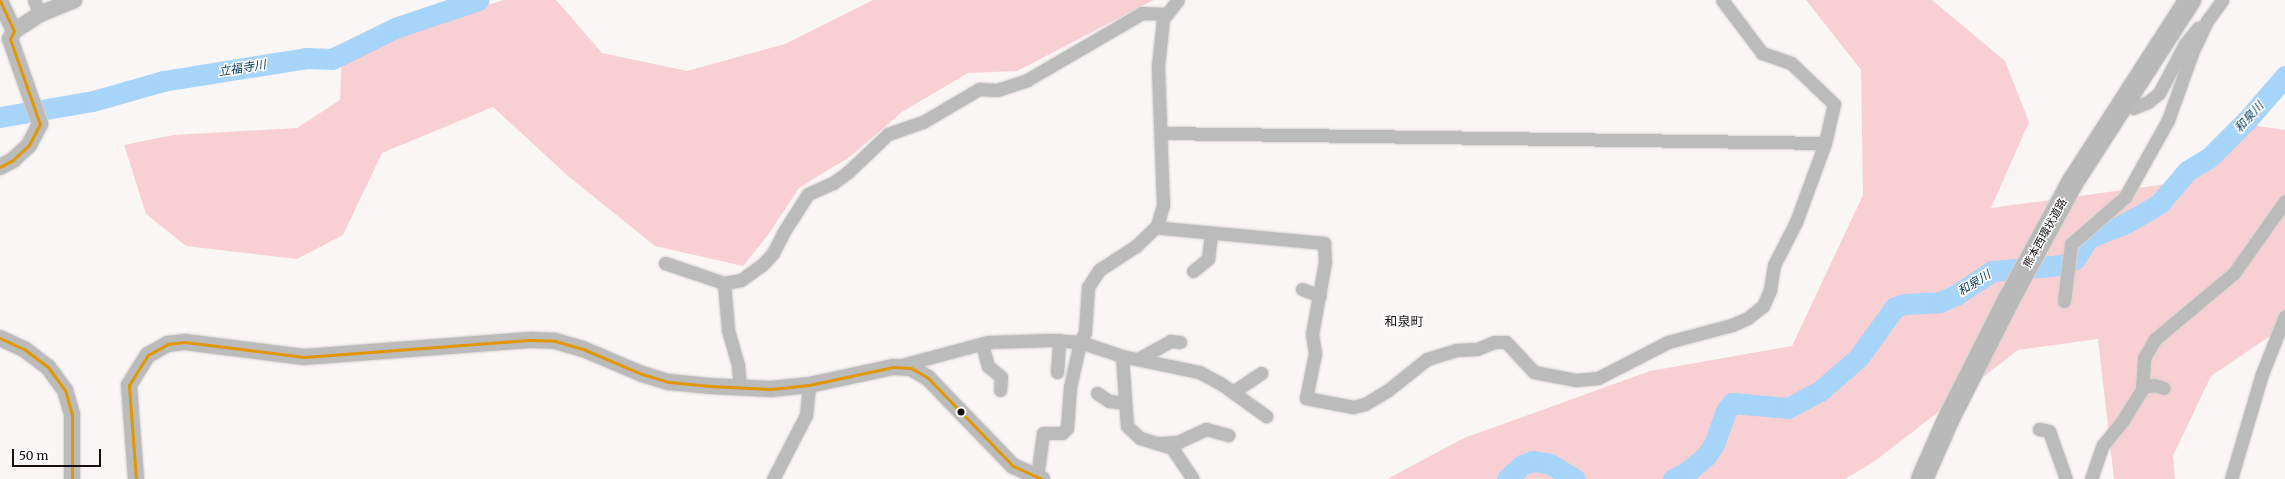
<!DOCTYPE html>
<meta charset="utf-8">
<style>
body{margin:0}
#map{position:relative;width:2285px;height:479px;overflow:hidden;background:#fbf6f6;font-family:Merriweather,"Noto Sans JP",serif}
div>[style]{position:absolute}
[style*='--x']{left:calc(var(--x)*1px);top:calc(var(--y)*1px);width:calc(var(--w)*1px);rotate:calc(var(--a)*1deg)}
.green>*{inset:0;background:#f8d0d4}
.river>*{height:21px;margin:-10.5px;padding:0 10.5px;transform-origin:10.5px;border-radius:10.5px;background:#a7d4f9}
.roads{filter:drop-shadow(0 0 1px #d5d2d2) drop-shadow(0 0 1px #d5d2d2)}
.minor>*{height:13px;margin:-6.5px;padding:0 6.5px;transform-origin:6.5px;border-radius:6.5px;background:#bbbbbc}
.tertiary>*{height:16px;margin:-8px;padding:0 8px;transform-origin:8px;border-radius:8px;background:#bbbbbc}
.motorway>*{height:22px;margin:-11px;padding:0 11px;transform-origin:11px;border-radius:11px;background:#bab9ba}
.bus-1>*{height:3px;margin:-1.5px;padding:0 1.5px;transform-origin:1.5px;border-radius:1.5px;background:#e09702}
.dots>*{width:11px;height:11px;translate:-50% -50%;box-sizing:border-box;border:2px solid #fff;border-radius:50%}
span{translate:-50% -50%;white-space:nowrap;text-align:center;line-height:1.15;-webkit-text-stroke:3px #fff;paint-order:stroke}
.street-label{font-size:11px;color:#150f10}
.water-label{font-size:12px;color:#003657;font-style:italic}
.quarter-label{font-size:13px;color:#150f10}
.scale{position:absolute;left:12px;top:449px;width:89px;height:18px;box-sizing:border-box;border:2px solid #150f10;border-top:0;padding-left:5px;font-size:12px;line-height:14px;white-space:nowrap;color:#150f10;-webkit-text-stroke:3px #fff;paint-order:stroke}
</style>
<div id="map">
<div class="green">
<div style="clip-path:polygon(504px 0,556px 0,602px 53px,687px 71px,785px 44px,873px 0,1154px 0,1017px 71px,968px 73px,902px 112px,851px 156px,799px 188px,768px 235px,743px 266px,655px 246px,568px 176px,493px 107px,382px 153px,343px 235px,297px 259px,186px 246px,146px 214px,124px 145px,173px 135px,297px 128px,340px 100px,342px 55px,402px 31px)"></div>
<div style="clip-path:polygon(1806px 0,1932px 0,2005px 61px,2029px 122px,1991px 208px,2188px 181px,2250px 125px,2285px 130px,2285px 326px,2211px 376px,2173px 456px,2175px 479px,2114px 479px,2098px 339px,2018px 350px,1875px 461px,1845px 479px,1387px 479px,1464px 438px,1650px 371px,1792px 346px,1863px 195px,1861px 70px)"></div>
</div>
<div class="river">
<div style="--x:0;--y:117;--w:94;--a:-9.8"></div>
<div style="--x:93;--y:101;--w:73;--a:-15.9"></div>
<div style="--x:163;--y:81;--w:145;--a:-9.1"></div>
<div style="--x:306;--y:58;--w:26;--a:2"></div>
<div style="--x:332;--y:59;--w:70;--a:-26.2"></div>
<div style="--x:395;--y:28;--w:88;--a:-18.6"></div>
<div style="--x:1507;--y:479;--w:21;--a:-43"></div>
<div style="--x:1522;--y:465;--w:12;--a:-20"></div>
<div style="--x:1533;--y:461;--w:17;--a:10"></div>
<div style="--x:1550;--y:464;--w:29;--a:31"></div>
<div style="--x:1673;--y:479;--w:17;--a:-28"></div>
<div style="--x:1688;--y:471;--w:23;--a:-40"></div>
<div style="--x:1706;--y:456;--w:14;--a:-56"></div>
<div style="--x:1714;--y:444;--w:35;--a:-70"></div>
<div style="--x:1726;--y:411;--w:10;--a:-53"></div>
<div style="--x:1732;--y:403;--w:56;--a:5.1"></div>
<div style="--x:1788;--y:408;--w:36;--a:-28"></div>
<div style="--x:1820;--y:391;--w:50;--a:-41"></div>
<div style="--x:1858;--y:358;--w:63;--a:-54"></div>
<div style="--x:1895;--y:307;--w:10;--a:-17"></div>
<div style="--x:1905;--y:304;--w:35;--a:-3"></div>
<div style="--x:1940;--y:302;--w:17;--a:-24"></div>
<div style="--x:1956;--y:295;--w:43;--a:-33.7"></div>
<div style="--x:1992;--y:271;--w:70;--a:-4.9"></div>
<div style="--x:2062;--y:265;--w:14;--a:-25"></div>
<div style="--x:2075;--y:259;--w:25;--a:-58"></div>
<div style="--x:2088;--y:238;--w:41;--a:-21.5"></div>
<div style="--x:2126;--y:223;--w:39;--a:-30"></div>
<div style="--x:2160;--y:203;--w:42;--a:-49.8"></div>
<div style="--x:2187;--y:171;--w:27;--a:-31"></div>
<div style="--x:2210;--y:157;--w:52;--a:-45"></div>
<div style="--x:2247;--y:120;--w:58;--a:-49.2"></div>
</div>
<div class="roads">
<div class="minor">
<div style="--x:34;--y:0;--w:15;--a:67"></div>
<div style="--x:2133;--y:108;--w:16;--a:-22"></div>
<div style="--x:2148;--y:102;--w:14;--a:-39"></div>
<div style="--x:2159;--y:93;--w:55;--a:-62"></div>
<div style="--x:2185;--y:44;--w:21;--a:-51"></div>
<div style="--x:1161;--y:133;--w:664;--a:0.86"></div>
<div style="--x:1157;--y:226;--w:5;--a:22"></div>
<div style="--x:1162;--y:228;--w:163;--a:5.3"></div>
<div style="--x:1324;--y:243;--w:19;--a:87"></div>
<div style="--x:1325;--y:262;--w:73;--a:100.2"></div>
<div style="--x:1312;--y:334;--w:20;--a:81"></div>
<div style="--x:1315;--y:354;--w:45;--a:101.6"></div>
<div style="--x:1306;--y:398;--w:48;--a:10.8"></div>
<div style="--x:1353;--y:407;--w:12;--a:-14"></div>
<div style="--x:1365;--y:404;--w:26;--a:-31"></div>
<div style="--x:1387;--y:391;--w:51;--a:-38.7"></div>
<div style="--x:1427;--y:359;--w:30;--a:-17"></div>
<div style="--x:1456;--y:350;--w:21;--a:-3"></div>
<div style="--x:1477;--y:349;--w:18;--a:-22"></div>
<div style="--x:1494;--y:342;--w:12;--a:0"></div>
<div style="--x:1506;--y:342;--w:41;--a:47"></div>
<div style="--x:1534;--y:372;--w:43;--a:10.8"></div>
<div style="--x:1576;--y:380;--w:22;--a:-5"></div>
<div style="--x:1598;--y:378;--w:79;--a:-27.2"></div>
<div style="--x:1668;--y:342;--w:66;--a:-14.9"></div>
<div style="--x:1732;--y:325;--w:17;--a:-24"></div>
<div style="--x:1748;--y:318;--w:19;--a:-39"></div>
<div style="--x:1763;--y:306;--w:17;--a:-66"></div>
<div style="--x:1770;--y:290;--w:25;--a:-81"></div>
<div style="--x:1774;--y:265;--w:48;--a:-62.9"></div>
<div style="--x:1796;--y:222;--w:84;--a:-69.8"></div>
<div style="--x:1825;--y:143;--w:40;--a:-77"></div>
<div style="--x:1834;--y:104;--w:59;--a:-136.4"></div>
<div style="--x:1791;--y:63;--w:31;--a:-161"></div>
<div style="--x:1762;--y:53;--w:66;--a:-127"></div>
<div style="--x:665;--y:263;--w:62;--a:18.7"></div>
<div style="--x:1193;--y:271;--w:19;--a:-39"></div>
<div style="--x:1208;--y:259;--w:26;--a:-83"></div>
<div style="--x:1302;--y:289;--w:19;--a:21"></div>
<div style="--x:2064;--y:301;--w:57;--a:-83"></div>
<div style="--x:2071;--y:244;--w:72;--a:-41"></div>
<div style="--x:2125;--y:197;--w:88;--a:-60.8"></div>
<div style="--x:2168;--y:120;--w:71;--a:-70.3"></div>
<div style="--x:2192;--y:53;--w:35;--a:-65"></div>
<div style="--x:2207;--y:21;--w:26;--a:-54"></div>
<div style="--x:982;--y:344;--w:23;--a:75"></div>
<div style="--x:988;--y:366;--w:17;--a:40"></div>
<div style="--x:1001;--y:377;--w:13;--a:94"></div>
<div style="--x:1122;--y:356;--w:79;--a:11.7"></div>
<div style="--x:1199;--y:372;--w:24;--a:28"></div>
<div style="--x:1220;--y:383;--w:57;--a:35.7"></div>
<div style="--x:1138;--y:359;--w:37;--a:-29"></div>
<div style="--x:1170;--y:341;--w:10;--a:6"></div>
<div style="--x:898;--y:366;--w:93;--a:-14.9"></div>
<div style="--x:988;--y:342;--w:64;--a:-1.8"></div>
<div style="--x:1052;--y:340;--w:28;--a:4"></div>
<div style="--x:1080;--y:342;--w:44;--a:18.4"></div>
<div style="--x:1122;--y:356;--w:70;--a:85.9"></div>
<div style="--x:1127;--y:426;--w:18;--a:43"></div>
<div style="--x:1140;--y:438;--w:34;--a:17"></div>
<div style="--x:1172;--y:448;--w:37;--a:56"></div>
<div style="--x:1057;--y:372;--w:32;--a:-86"></div>
<div style="--x:2142;--y:387;--w:12;--a:-9"></div>
<div style="--x:2154;--y:385;--w:10;--a:17"></div>
<div style="--x:740;--y:388;--w:23;--a:-95"></div>
<div style="--x:738;--y:365;--w:37;--a:-106"></div>
<div style="--x:728;--y:329;--w:46;--a:-95"></div>
<div style="--x:724;--y:283;--w:17;--a:-10"></div>
<div style="--x:741;--y:280;--w:26;--a:-36"></div>
<div style="--x:762;--y:265;--w:16;--a:-47"></div>
<div style="--x:773;--y:253;--w:22;--a:-63"></div>
<div style="--x:783;--y:233;--w:46;--a:-57.3"></div>
<div style="--x:808;--y:194;--w:27;--a:-24"></div>
<div style="--x:833;--y:183;--w:19;--a:-36"></div>
<div style="--x:848;--y:172;--w:55;--a:-43.5"></div>
<div style="--x:888;--y:134;--w:37;--a:-19"></div>
<div style="--x:923;--y:122;--w:65;--a:-30.5"></div>
<div style="--x:979;--y:89;--w:18;--a:3"></div>
<div style="--x:997;--y:90;--w:32;--a:-18"></div>
<div style="--x:1027;--y:80;--w:133;--a:-30.2"></div>
<div style="--x:1142;--y:13;--w:25;--a:2"></div>
<div style="--x:1233;--y:392;--w:34;--a:-34"></div>
<div style="--x:1097;--y:393;--w:14;--a:34"></div>
<div style="--x:1109;--y:401;--w:16;--a:7"></div>
<div style="--x:2039;--y:429;--w:10;--a:11"></div>
<div style="--x:2049;--y:431;--w:51;--a:70.5"></div>
<div style="--x:1160;--y:443;--w:18;--a:-3"></div>
<div style="--x:1178;--y:442;--w:31;--a:-25"></div>
<div style="--x:1206;--y:429;--w:23;--a:15"></div>
<div style="--x:1037;--y:477;--w:44;--a:-82.2"></div>
<div style="--x:1043;--y:433;--w:19;--a:0"></div>
<div style="--x:1062;--y:433;--w:7;--a:-45"></div>
<div style="--x:1067;--y:428;--w:41;--a:-85.8"></div>
<div style="--x:1070;--y:387;--w:46;--a:-77.5"></div>
<div style="--x:1080;--y:342;--w:11;--a:-63"></div>
<div style="--x:1085;--y:332;--w:45;--a:-86.2"></div>
<div style="--x:1088;--y:287;--w:20;--a:-57"></div>
<div style="--x:1099;--y:270;--w:44;--a:-33"></div>
<div style="--x:1136;--y:246;--w:29;--a:-44"></div>
<div style="--x:1157;--y:226;--w:22;--a:-74"></div>
<div style="--x:1163;--y:205;--w:139;--a:-92.1"></div>
<div style="--x:1158;--y:66;--w:47;--a:-83.9"></div>
<div style="--x:1163;--y:19;--w:24;--a:-52"></div>
<div style="--x:773;--y:479;--w:72;--a:-62.7"></div>
<div style="--x:806;--y:415;--w:30;--a:-84"></div>
<div style="--x:2091;--y:479;--w:36;--a:-71"></div>
<div style="--x:2103;--y:445;--w:32;--a:-51"></div>
<div style="--x:2123;--y:420;--w:36;--a:-58"></div>
<div style="--x:2142;--y:389;--w:31;--a:-86"></div>
<div style="--x:2144;--y:358;--w:22;--a:-60"></div>
<div style="--x:2155;--y:339;--w:103;--a:-39.9"></div>
<div style="--x:2234;--y:273;--w:88;--a:-54.7"></div>
<div style="--x:2231;--y:479;--w:109;--a:-73.6"></div>
<div style="--x:2262;--y:374;--w:62;--a:-68.4"></div>
</div>
<div class="tertiary">
<div style="--x:0;--y:1;--w:33;--a:65"></div>
<div style="--x:0;--y:167;--w:15;--a:-28"></div>
<div style="--x:13;--y:160;--w:22;--a:-43"></div>
<div style="--x:29;--y:145;--w:24;--a:-62"></div>
<div style="--x:40;--y:124;--w:90;--a:-109.4"></div>
<div style="--x:10;--y:39;--w:9;--a:-63"></div>
<div style="--x:14;--y:31;--w:31;--a:-33"></div>
<div style="--x:40;--y:14;--w:37;--a:-22"></div>
<div style="--x:0;--y:338;--w:26;--a:25"></div>
<div style="--x:24;--y:349;--w:30;--a:37"></div>
<div style="--x:48;--y:367;--w:29;--a:54"></div>
<div style="--x:65;--y:390;--w:25;--a:74"></div>
<div style="--x:72;--y:414;--w:65;--a:90"></div>
<div style="--x:136;--y:479;--w:94;--a:-94.3"></div>
<div style="--x:129;--y:385;--w:36;--a:-58"></div>
<div style="--x:148;--y:355;--w:23;--a:-29"></div>
<div style="--x:168;--y:344;--w:17;--a:-7"></div>
<div style="--x:185;--y:342;--w:120;--a:7.2"></div>
<div style="--x:304;--y:357;--w:229;--a:-4.3"></div>
<div style="--x:532;--y:340;--w:23;--a:2"></div>
<div style="--x:555;--y:341;--w:29;--a:16"></div>
<div style="--x:583;--y:349;--w:64;--a:23"></div>
<div style="--x:642;--y:374;--w:28;--a:17"></div>
<div style="--x:669;--y:382;--w:41;--a:5.6"></div>
<div style="--x:710;--y:386;--w:61;--a:2.8"></div>
<div style="--x:771;--y:389;--w:38;--a:-6"></div>
<div style="--x:809;--y:385;--w:86;--a:-12.1"></div>
<div style="--x:893;--y:367;--w:18;--a:3"></div>
<div style="--x:911;--y:368;--w:20;--a:30"></div>
<div style="--x:928;--y:378;--w:122;--a:46"></div>
<div style="--x:1013;--y:466;--w:32;--a:24"></div>
</div>
<div class="motorway">
<div style="--x:1922;--y:479;--w:64;--a:-66.2"></div>
<div style="--x:1948;--y:420;--w:133;--a:-63.2"></div>
<div style="--x:2008;--y:301;--w:134;--a:-61.5"></div>
<div style="--x:2072;--y:183;--w:218;--a:-57.2"></div>
</div>
</div>
<div class="bus-1">
<div style="--x:0;--y:1;--w:33;--a:65"></div>
<div style="--x:14;--y:31;--w:9;--a:117"></div>
<div style="--x:10;--y:39;--w:90;--a:70.6"></div>
<div style="--x:40;--y:124;--w:24;--a:118"></div>
<div style="--x:29;--y:145;--w:22;--a:137"></div>
<div style="--x:13;--y:160;--w:15;--a:152"></div>
<div style="--x:0;--y:338;--w:26;--a:25"></div>
<div style="--x:24;--y:349;--w:30;--a:37"></div>
<div style="--x:48;--y:367;--w:29;--a:54"></div>
<div style="--x:65;--y:390;--w:25;--a:74"></div>
<div style="--x:72;--y:414;--w:65;--a:90"></div>
<div style="--x:136;--y:479;--w:94;--a:-94.3"></div>
<div style="--x:129;--y:385;--w:36;--a:-58"></div>
<div style="--x:148;--y:355;--w:23;--a:-29"></div>
<div style="--x:168;--y:344;--w:17;--a:-7"></div>
<div style="--x:185;--y:342;--w:120;--a:7.2"></div>
<div style="--x:304;--y:357;--w:229;--a:-4.3"></div>
<div style="--x:532;--y:340;--w:23;--a:2"></div>
<div style="--x:555;--y:341;--w:29;--a:16"></div>
<div style="--x:583;--y:349;--w:64;--a:23"></div>
<div style="--x:642;--y:374;--w:28;--a:17"></div>
<div style="--x:669;--y:382;--w:41;--a:5.6"></div>
<div style="--x:710;--y:386;--w:61;--a:2.8"></div>
<div style="--x:771;--y:389;--w:38;--a:-6"></div>
<div style="--x:809;--y:385;--w:86;--a:-12.1"></div>
<div style="--x:893;--y:367;--w:18;--a:3"></div>
<div style="--x:911;--y:368;--w:20;--a:30"></div>
<div style="--x:928;--y:378;--w:122;--a:46"></div>
<div style="--x:1013;--y:466;--w:32;--a:24"></div>
</div>
<div class="dots">
<div style="left:961px;top:412px;background:#150f10"></div>
</div>
<div class="street-label">
<span style="left:2045px;top:233px;rotate:-61deg">熊本西環状道路</span>
</div>
<div class="water-label">
<span style="left:242px;top:68px;rotate:-9deg">立福寺川</span>
<span style="left:2249px;top:117px;rotate:-48deg">和泉川</span>
<span style="left:1974px;top:283px;rotate:-32deg">和泉川</span>
</div>
<div class="quarter-label">
<span style="left:1404px;top:322px">和泉町</span>
</div>
<div class="scale">50 m</div>
</div>
